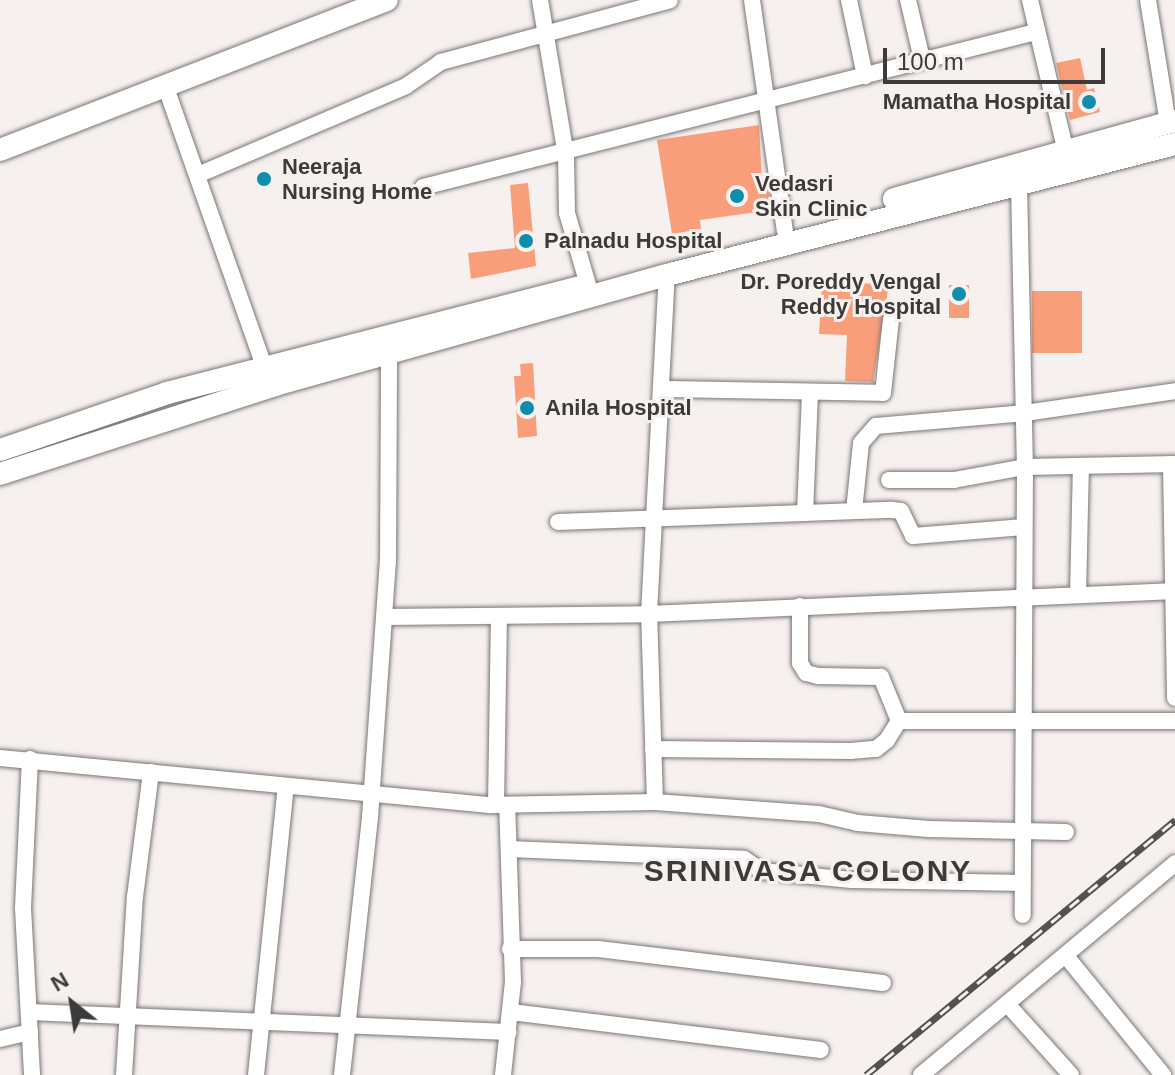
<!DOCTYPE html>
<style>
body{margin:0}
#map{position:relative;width:1175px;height:1075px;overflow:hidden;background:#f6f1ef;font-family:Arial,sans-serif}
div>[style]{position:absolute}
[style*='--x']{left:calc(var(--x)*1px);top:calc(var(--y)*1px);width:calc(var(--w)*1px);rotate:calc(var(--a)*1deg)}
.building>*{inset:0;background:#f99e7a;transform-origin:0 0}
.roads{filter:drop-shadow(0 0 2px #7a7573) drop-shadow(0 0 2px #7a7573)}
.street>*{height:16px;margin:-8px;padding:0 8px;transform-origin:8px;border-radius:8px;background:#fff}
.secondary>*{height:22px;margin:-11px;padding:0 11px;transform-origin:11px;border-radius:11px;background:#fff}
.rail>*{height:7px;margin-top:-3.5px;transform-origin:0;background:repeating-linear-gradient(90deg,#f6f1ef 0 12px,#545251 0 24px);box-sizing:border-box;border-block:2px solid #545251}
.dots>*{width:22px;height:22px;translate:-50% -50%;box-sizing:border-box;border:4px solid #f6f1ef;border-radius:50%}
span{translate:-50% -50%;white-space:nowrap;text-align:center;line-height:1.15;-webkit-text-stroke:6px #f6f1ef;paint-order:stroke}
.poi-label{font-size:22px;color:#3d3b3a;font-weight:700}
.right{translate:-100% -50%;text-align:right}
.left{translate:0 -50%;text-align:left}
.district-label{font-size:30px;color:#3d3b3a;font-weight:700;letter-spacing:2px}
.north{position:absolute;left:32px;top:963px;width:80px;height:80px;-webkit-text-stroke:6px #f6f1ef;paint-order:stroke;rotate:330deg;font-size:22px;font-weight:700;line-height:32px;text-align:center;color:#3d3b3a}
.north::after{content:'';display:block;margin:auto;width:28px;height:36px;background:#3d3b3a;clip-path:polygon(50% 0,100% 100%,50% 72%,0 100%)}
.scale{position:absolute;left:883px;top:48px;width:222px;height:36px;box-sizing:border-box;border:4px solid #3d3b3a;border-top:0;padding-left:10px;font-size:24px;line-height:28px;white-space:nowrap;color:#3d3b3a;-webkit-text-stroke:6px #f6f1ef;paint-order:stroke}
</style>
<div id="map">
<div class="building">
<div style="clip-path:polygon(1080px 58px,1087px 90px,1094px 88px,1100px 112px,1070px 120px,1056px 63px)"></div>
<div style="clip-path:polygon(759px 125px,762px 181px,767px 181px,771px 210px,700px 220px,701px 229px,672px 234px,657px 140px)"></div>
<div style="clip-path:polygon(528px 183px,536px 266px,471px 279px,468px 253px,515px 248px,510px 185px)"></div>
<div style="clip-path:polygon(822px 282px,889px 284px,873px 382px,845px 381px,847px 335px,819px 334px)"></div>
<div style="left:949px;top:285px;width:20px;height:33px"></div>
<div style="left:1032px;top:291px;width:50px;height:62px"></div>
<div style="clip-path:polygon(533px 363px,537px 436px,518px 438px,514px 376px,521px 376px,520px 364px)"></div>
</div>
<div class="roads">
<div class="street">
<div style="--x:540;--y:0;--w:157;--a:80.5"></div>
<div style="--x:566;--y:155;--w:58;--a:89"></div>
<div style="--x:567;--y:213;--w:75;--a:73.7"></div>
<div style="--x:752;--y:0;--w:233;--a:81.9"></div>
<div style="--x:849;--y:0;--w:78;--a:78.1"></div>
<div style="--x:908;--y:0;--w:61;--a:76.7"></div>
<div style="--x:1030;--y:0;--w:156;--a:76.7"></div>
<div style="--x:1148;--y:0;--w:125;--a:80.8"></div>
<div style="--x:165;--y:85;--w:298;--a:70.6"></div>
<div style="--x:200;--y:174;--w:224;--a:-23.1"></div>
<div style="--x:406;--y:86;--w:42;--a:-34.4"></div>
<div style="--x:441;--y:62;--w:237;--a:-15.1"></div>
<div style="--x:1019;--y:184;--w:283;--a:88.8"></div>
<div style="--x:1025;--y:467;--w:448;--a:90.3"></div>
<div style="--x:423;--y:187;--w:632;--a:-14.19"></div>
<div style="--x:663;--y:389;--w:220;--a:1"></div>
<div style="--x:883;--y:393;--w:74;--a:-83.8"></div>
<div style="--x:1171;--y:464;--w:234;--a:89"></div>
<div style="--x:889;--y:480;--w:65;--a:0"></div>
<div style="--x:954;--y:480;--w:72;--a:-10.4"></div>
<div style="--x:1025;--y:467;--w:150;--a:-1.1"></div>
<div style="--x:854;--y:511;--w:68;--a:-84.1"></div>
<div style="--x:861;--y:443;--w:23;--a:-49"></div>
<div style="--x:876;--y:426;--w:150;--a:-5"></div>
<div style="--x:1025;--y:413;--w:152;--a:-8.3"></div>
<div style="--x:805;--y:513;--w:121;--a:-87.6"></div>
<div style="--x:558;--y:522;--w:334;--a:-2.1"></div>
<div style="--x:892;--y:510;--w:9;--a:6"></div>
<div style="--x:901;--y:511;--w:28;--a:64"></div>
<div style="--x:913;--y:536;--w:111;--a:-4.6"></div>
<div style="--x:1078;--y:595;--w:129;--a:-88.7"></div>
<div style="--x:384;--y:617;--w:265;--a:-0.6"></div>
<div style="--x:649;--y:614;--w:527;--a:-2.5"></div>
<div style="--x:899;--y:721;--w:276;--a:0"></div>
<div style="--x:653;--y:749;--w:198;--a:0.6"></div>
<div style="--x:851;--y:751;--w:25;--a:-5"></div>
<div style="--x:876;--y:749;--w:14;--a:-39"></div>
<div style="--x:887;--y:740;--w:22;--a:-58"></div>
<div style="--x:899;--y:721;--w:48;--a:-112.2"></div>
<div style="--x:881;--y:677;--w:63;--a:-179.1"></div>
<div style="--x:818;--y:676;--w:12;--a:-166"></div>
<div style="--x:806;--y:673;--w:12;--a:-121"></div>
<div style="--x:800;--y:663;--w:57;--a:-90"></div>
<div style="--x:0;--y:758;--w:492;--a:5.5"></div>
<div style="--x:490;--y:805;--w:165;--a:-1"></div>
<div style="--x:655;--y:802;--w:164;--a:4.2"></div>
<div style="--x:819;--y:814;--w:40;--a:13"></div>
<div style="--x:858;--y:823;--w:71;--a:4.8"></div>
<div style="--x:929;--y:829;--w:137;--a:1.3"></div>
<div style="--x:30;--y:759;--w:149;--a:92.7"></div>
<div style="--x:23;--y:908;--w:167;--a:86.9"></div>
<div style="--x:655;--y:802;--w:188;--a:-91.8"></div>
<div style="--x:649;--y:614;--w:339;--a:-87"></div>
<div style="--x:496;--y:805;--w:189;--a:-89.1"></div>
<div style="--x:509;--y:849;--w:235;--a:2.4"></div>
<div style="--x:744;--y:859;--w:22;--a:34"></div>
<div style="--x:762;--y:871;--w:90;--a:5.7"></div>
<div style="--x:852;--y:880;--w:170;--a:1"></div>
<div style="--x:510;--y:949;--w:88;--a:0"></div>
<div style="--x:598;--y:949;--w:287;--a:6.8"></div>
<div style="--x:1066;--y:956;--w:154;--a:50.8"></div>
<div style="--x:1008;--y:1005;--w:94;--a:48"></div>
<div style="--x:29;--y:1012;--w:480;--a:2.4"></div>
<div style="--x:511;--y:1012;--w:312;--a:7"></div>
<div style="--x:0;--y:1039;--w:31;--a:-13"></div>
<div style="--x:124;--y:1075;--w:178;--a:-86.5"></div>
<div style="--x:135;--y:897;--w:126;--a:-82.7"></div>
<div style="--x:256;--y:1075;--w:290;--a:-84.1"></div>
<div style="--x:342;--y:1075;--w:260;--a:-83.8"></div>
<div style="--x:370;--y:817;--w:256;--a:-86"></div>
<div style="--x:388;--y:562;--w:208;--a:-89.7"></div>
<div style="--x:503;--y:1075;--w:94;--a:-83.9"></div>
<div style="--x:513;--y:982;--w:177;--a:-91.9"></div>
<div style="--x:921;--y:1075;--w:331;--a:-39.8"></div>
</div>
<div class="secondary">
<div style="--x:0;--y:150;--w:415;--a:-21.2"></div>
<div style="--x:894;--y:199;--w:292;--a:-15.5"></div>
<div style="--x:0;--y:450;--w:176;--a:-18.8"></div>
<div style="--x:167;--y:393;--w:426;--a:-14.4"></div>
<div style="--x:0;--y:474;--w:289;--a:-17.9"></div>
<div style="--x:275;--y:385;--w:407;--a:-15.7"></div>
<div style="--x:667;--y:275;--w:525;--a:-14.46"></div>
</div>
</div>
<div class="rail">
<div style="--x:866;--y:1075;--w:401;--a:-39.5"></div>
</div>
<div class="dots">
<div style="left:1089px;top:102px;background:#0e8dad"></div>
<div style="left:264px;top:179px;background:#0e8dad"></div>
<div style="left:737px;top:196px;background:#0e8dad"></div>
<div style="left:526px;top:241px;background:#0e8dad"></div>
<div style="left:959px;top:294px;background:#0e8dad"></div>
<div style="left:527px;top:408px;background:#0e8dad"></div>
</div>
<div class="poi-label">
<span class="right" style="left:1071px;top:102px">Mamatha Hospital</span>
<span class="left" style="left:282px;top:179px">Neeraja<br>Nursing Home</span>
<span class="left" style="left:755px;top:196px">Vedasri<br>Skin Clinic</span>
<span class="left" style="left:544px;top:241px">Palnadu Hospital</span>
<span class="right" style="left:941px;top:294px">Dr. Poreddy Vengal<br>Reddy Hospital</span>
<span class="left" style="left:545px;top:408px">Anila Hospital</span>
</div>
<div class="district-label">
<span style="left:808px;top:871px">SRINIVASA COLONY</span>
</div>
<div class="north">N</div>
<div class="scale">100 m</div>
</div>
